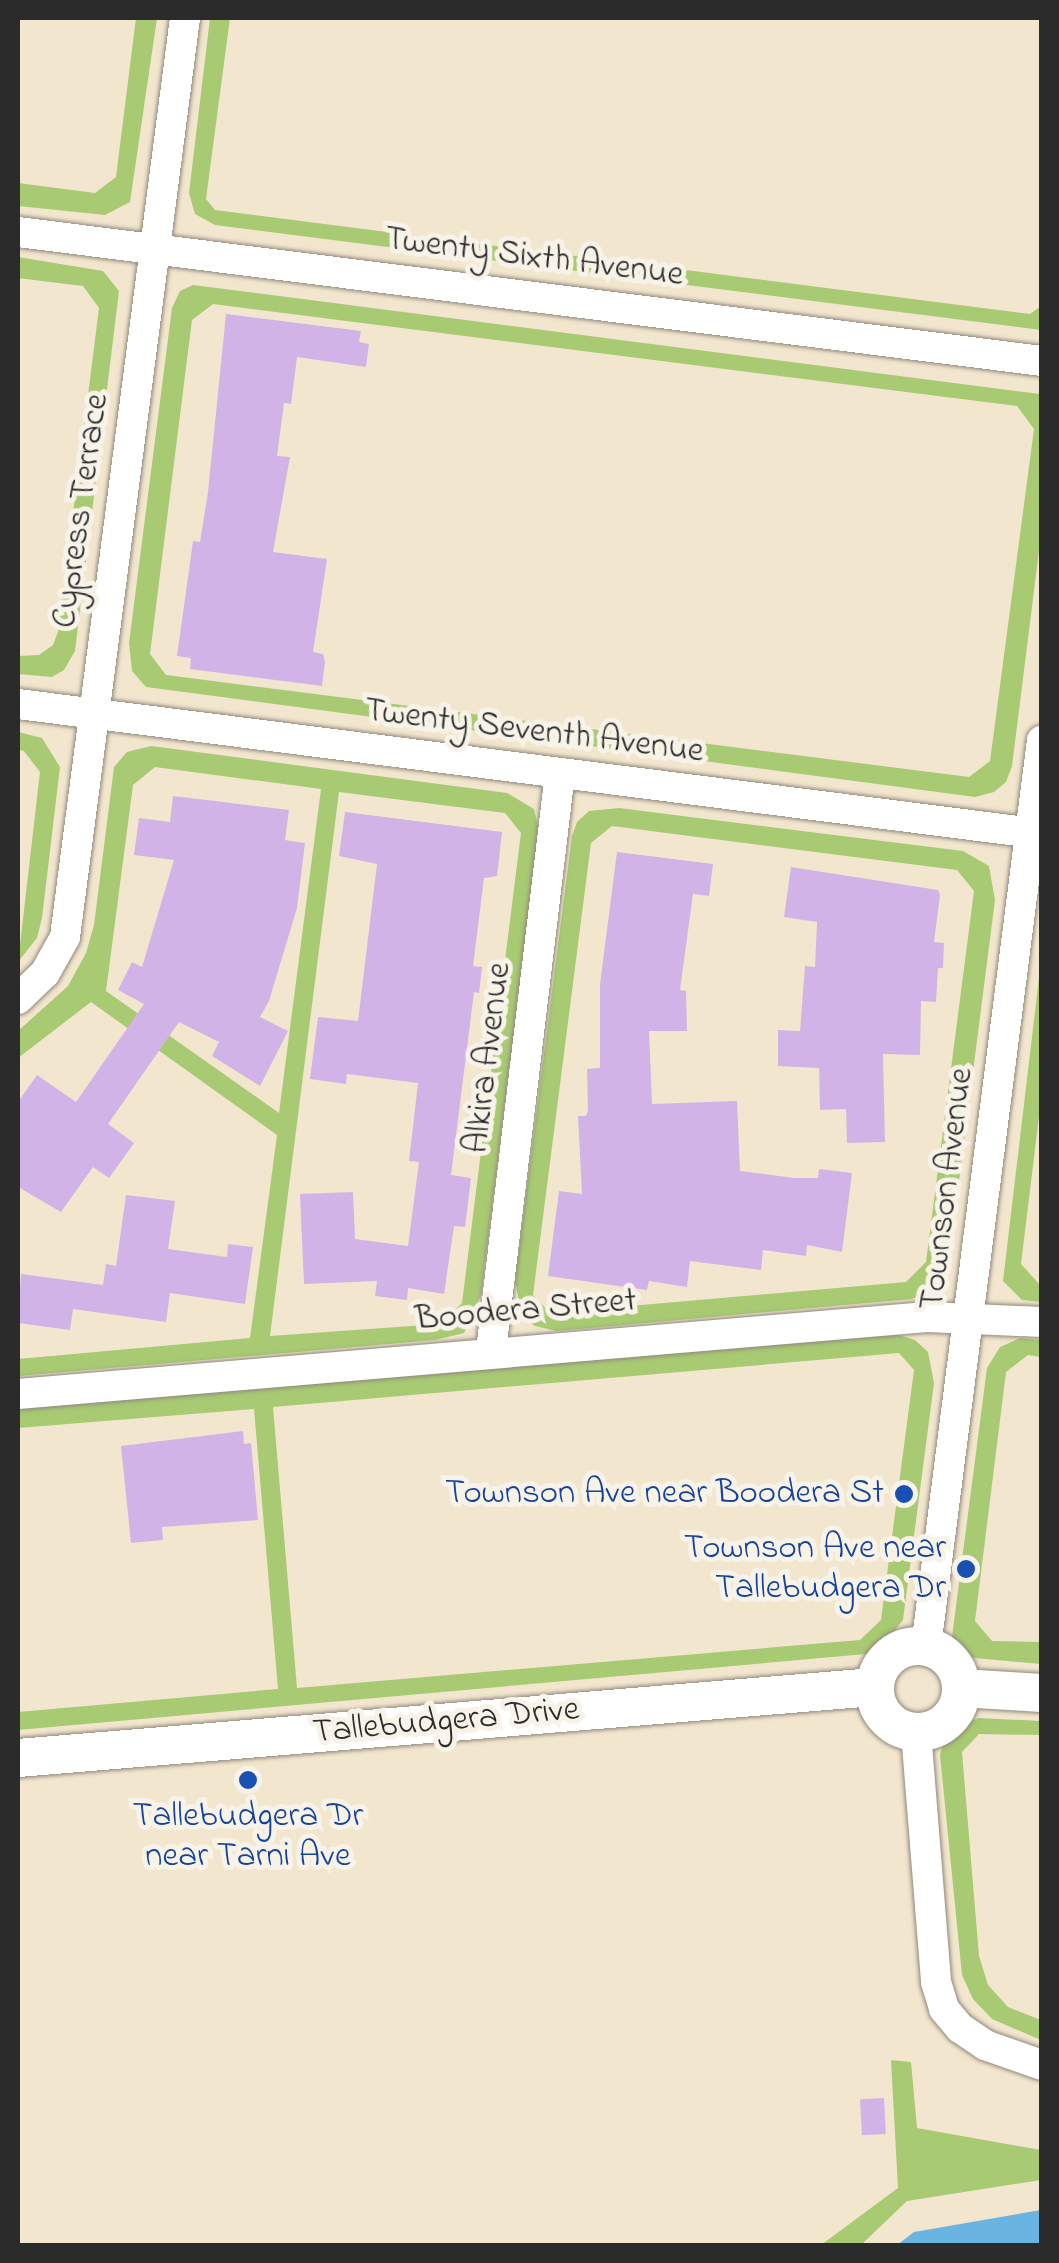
<!DOCTYPE html>
<style>
body{margin:0}
#map{position:relative;width:1059px;height:2263px;overflow:hidden;background:#f3e6ce;font-family:"Indie Flower",sans-serif}
div>[style]{position:absolute}
[style*='--x']{left:calc(var(--x)*1px);top:calc(var(--y)*1px);width:calc(var(--w)*1px);rotate:calc(var(--a)*1deg)}
.green>*{inset:0;background:#a8ca73}
.water>*{inset:0;background:#6ab4e2}
.building>*{inset:0;background:#d2b3e8;transform-origin:0 0}
.roads{filter:drop-shadow(0 0 2px #8f887c) drop-shadow(0 0 2px #8f887c)}
.minor>*{height:30px;margin:-15px;padding:0 15px;transform-origin:15px;border-radius:15px;background:#fff}
.tertiary>*{height:38px;margin:-19px;padding:0 19px;transform-origin:19px;border-radius:19px;background:#fff}
.tertiary>.ring{margin:-19px;padding:0;box-sizing:content-box;background:none;border:38px solid #fff;border-radius:50%}
.dots>*{width:28px;height:28px;translate:-50% -50%;box-sizing:border-box;border:5px solid #f7f3e8;border-radius:50%}
span{translate:-50% -50%;white-space:nowrap;text-align:center;line-height:1.15;-webkit-text-stroke:10px #f7f3e8;paint-order:stroke}
.street-label{font-size:35px;color:#2b2b2b}
.transit-label{font-size:35px;color:#164399}
.right{translate:-100% -50%;text-align:right}
.frame{position:absolute;inset:0;border:20px solid #2b2b2b;pointer-events:none}
</style>
<div id="map">
<div class="green">
<div style="clip-path:polygon(136px 18px,157px 18px,130px 202px,105px 215px,18px 206px,18px 183px,95px 193px,116px 177px)"></div>
<div style="clip-path:polygon(210px 18px,230px 18px,206px 199px,215px 210px,1030px 314px,1041px 306px,1041px 330px,215px 225px,195px 214px,189px 193px)"></div>
<div style="clip-path:polygon(18px 257px,103px 271px,119px 291px,75px 651px,64px 670px,52px 677px,18px 674px,18px 656px,39px 655px,53px 645px,58px 632px,99px 308px,83px 286px,18px 278px)"></div>
<div style="clip-path:polygon(evenodd,193px 285px,1040px 394px,1041px 535px,1012px 766px,1006px 782px,994px 792px,975px 797px,146px 687px,132px 671px,129px 643px,172px 308px,180px 291px,193px 285px,213px 304px,1017px 406px,1034px 429px,990px 761px,969px 777px,166px 675px,150px 654px,192px 320px,213px 304px)"></div>
<div style="clip-path:polygon(18px 732px,42px 738px,60px 767px,42px 918px,37px 938px,18px 962px,40px 772px,24px 751px,18px 750px)"></div>
<div style="clip-path:polygon(evenodd,151px 746px,507px 793px,534px 809px,539px 831px,481px 1295px,464px 1333px,435px 1340px,18px 1376px,18px 1359px,250px 1338px,277px 1135px,91px 1002px,18px 1058px,18px 1031px,68px 986px,86px 953px,94px 925px,114px 767px,127px 752px,151px 746px,155px 767px,321px 789px,279px 1113px,106px 991px,133px 785px,155px 767px,151px 746px,339px 792px,505px 813px,521px 833px,462px 1303px,440px 1324px,270px 1336px,339px 792px)"></div>
<div style="clip-path:polygon(evenodd,619px 808px,963px 851px,989px 866px,995px 900px,948px 1267px,936px 1289px,912px 1299px,557px 1331px,535px 1326px,522px 1316px,515px 1281px,572px 836px,577px 822px,589px 811px,619px 808px,612px 826px,957px 870px,974px 891px,926px 1262px,906px 1282px,550px 1313px,533px 1295px,591px 843px,612px 826px)"></div>
<div style="clip-path:polygon(1041px 961px,1041px 1100px,1021px 1264px,1041px 1286px,1041px 1302px,1022px 1300px,1003px 1281px)"></div>
<div style="clip-path:polygon(evenodd,898px 1335px,915px 1340px,928px 1352px,934px 1383px,903px 1620px,877px 1653px,18px 1730px,18px 1712px,278px 1689px,254px 1409px,18px 1428px,18px 1407px,898px 1335px,899px 1353px,914px 1370px,881px 1620px,860px 1640px,297px 1688px,273px 1407px,899px 1353px)"></div>
<div style="clip-path:polygon(1020px 1338px,1041px 1340px,1041px 1357px,1028px 1355px,1006px 1372px,975px 1621px,992px 1641px,1041px 1642px,1041px 1664px,964px 1657px,952px 1637px,987px 1368px,1000px 1347px)"></div>
<div style="clip-path:polygon(979px 1718px,1041px 1721px,1041px 1735px,979px 1734px,962px 1752px,979px 1956px,988px 1985px,1008px 2007px,1041px 2020px,1041px 2040px,992px 2019px,973px 1999px,962px 1975px,940px 1755px,943px 1743px,956px 1726px)"></div>
<div style="clip-path:polygon(891px 2060px,911px 2062px,917px 2128px,1041px 2150px,1041px 2180px,907px 2201px,861px 2245px,821px 2245px,898px 2188px)"></div>
</div>
<div class="water">
<div style="clip-path:polygon(1041px 2210px,1041px 2245px,897px 2245px,914px 2232px)"></div>
</div>
<div class="building">
<div style="clip-path:polygon(226px 314px,361px 331px,359px 342px,369px 344px,366px 367px,297px 357px,291px 404px,284px 403px,277px 456px,290px 457px,273px 552px,327px 559px,313px 652px,323px 654px,325px 662px,322px 686px,190px 669px,191px 658px,177px 656px,193px 541px,200px 542px,208px 492px)"></div>
<div style="clip-path:polygon(173px 796px,289px 810px,285px 840px,305px 843px,297px 908px,269px 1001px,260px 1017px,288px 1031px,260px 1086px,212px 1056px,219px 1042px,179px 1022px,108px 1124px,134px 1143px,109px 1178px,93px 1167px,61px 1212px,18px 1187px,18px 1102px,37px 1075px,76px 1102px,144px 1004px,118px 990px,132px 962px,142px 967px,174px 860px,134px 855px,139px 818px,170px 822px)"></div>
<div style="clip-path:polygon(345px 812px,502px 832px,497px 876px,484px 878px,473px 966px,482px 967px,479px 993px,474px 992px,451px 1175px,471px 1178px,465px 1227px,454px 1226px,444px 1294px,408px 1288px,407px 1300px,375px 1296px,377px 1281px,304px 1284px,300px 1194px,353px 1192px,355px 1239px,408px 1246px,419px 1162px,409px 1161px,418px 1083px,347px 1074px,346px 1084px,310px 1079px,318px 1017px,358px 1021px,377px 864px,339px 856px)"></div>
<div style="clip-path:polygon(617px 852px,713px 864px,709px 896px,693px 894px,680px 990px,686px 991px,687px 1031px,649px 1031px,652px 1104px,737px 1101px,740px 1171px,794px 1178px,818px 1178px,819px 1169px,852px 1173px,842px 1252px,807px 1245px,806px 1256px,763px 1250px,761px 1270px,690px 1261px,687px 1287px,649px 1281px,647px 1290px,548px 1276px,559px 1191px,582px 1194px,578px 1116px,586px 1116px,588px 1110px,587px 1069px,600px 1068px,600px 984px)"></div>
<div style="clip-path:polygon(791px 867px,938px 890px,940px 895px,934px 942px,944px 943px,943px 968px,938px 968px,936px 1002px,921px 1001px,920px 1055px,883px 1054px,885px 1142px,847px 1143px,846px 1109px,820px 1110px,819px 1068px,778px 1066px,778px 1030px,800px 1031px,805px 966px,815px 967px,817px 922px,784px 917px)"></div>
<div style="clip-path:polygon(126px 1195px,175px 1201px,168px 1249px,227px 1257px,228px 1244px,253px 1247px,245px 1304px,170px 1293px,166px 1322px,73px 1309px,70px 1330px,18px 1323px,21px 1274px,103px 1285px,106px 1264px,116px 1266px)"></div>
<div style="clip-path:polygon(243px 1431px,244px 1444px,251px 1443px,258px 1520px,162px 1527px,163px 1540px,131px 1543px,121px 1446px)"></div>
<div style="left:884px;top:2098px;width:36px;height:24px;rotate:87deg"></div>
</div>
<div class="roads">
<div class="minor">
<div style="--x:18;--y:232;--w:1032;--a:7.18"></div>
<div style="--x:18;--y:704;--w:1032;--a:7.24"></div>
<div style="--x:18;--y:999;--w:37;--a:-44"></div>
<div style="--x:45;--y:973;--w:41;--a:-60.9"></div>
<div style="--x:65;--y:937;--w:927;--a:-82.56"></div>
<div style="--x:491;--y:1351;--w:582;--a:-83.19"></div>
<div style="--x:18;--y:1394;--w:912;--a:-4.84"></div>
<div style="--x:927;--y:1317;--w:115;--a:2.5"></div>
<div style="--x:926;--y:1647;--w:914;--a:-82.71"></div>
<div style="--x:916;--y:1732;--w:251;--a:85.4"></div>
<div style="--x:936;--y:1982;--w:28;--a:73"></div>
<div style="--x:944;--y:2009;--w:25;--a:50"></div>
<div style="--x:960;--y:2028;--w:30;--a:34"></div>
<div style="--x:985;--y:2045;--w:60;--a:19.3"></div>
</div>
<div class="tertiary">
<div class="ring" style="left:875px;top:1646px;width:48px;height:48px"></div>
<div style="--x:961;--y:1688;--w:81;--a:3.5"></div>
<div style="--x:18;--y:1758;--w:860;--a:-4.74"></div>
</div>
</div>
<div class="dots">
<div style="left:904px;top:1494px;background:#1a4fb4"></div>
<div style="left:966px;top:1569px;background:#1a4fb4"></div>
<div style="left:248px;top:1780px;background:#1a4fb4"></div>
</div>
<div class="street-label">
<span style="left:534px;top:258px;rotate:7deg">Twenty Sixth Avenue</span>
<span style="left:82px;top:511px;rotate:-82deg">Cypress Terrace</span>
<span style="left:534px;top:732px;rotate:7deg">Twenty Seventh Avenue</span>
<span style="left:489px;top:1058px;rotate:-83deg">Alkira Avenue</span>
<span style="left:948px;top:1189px;rotate:-83deg">Townson Avenue</span>
<span style="left:526px;top:1311px;rotate:-5deg">Boodera Street</span>
<span style="left:446px;top:1722px;rotate:-5deg">Tallebudgera Drive</span>
</div>
<div class="transit-label">
<span class="right" style="left:884px;top:1494px">Townson Ave near Boodera St</span>
<span class="right" style="left:946px;top:1569px">Townson Ave near<br>Tallebudgera Dr</span>
<span style="left:248px;top:1837px">Tallebudgera Dr<br>near Tarni Ave</span>
</div>
<div class="frame"></div>
</div>
